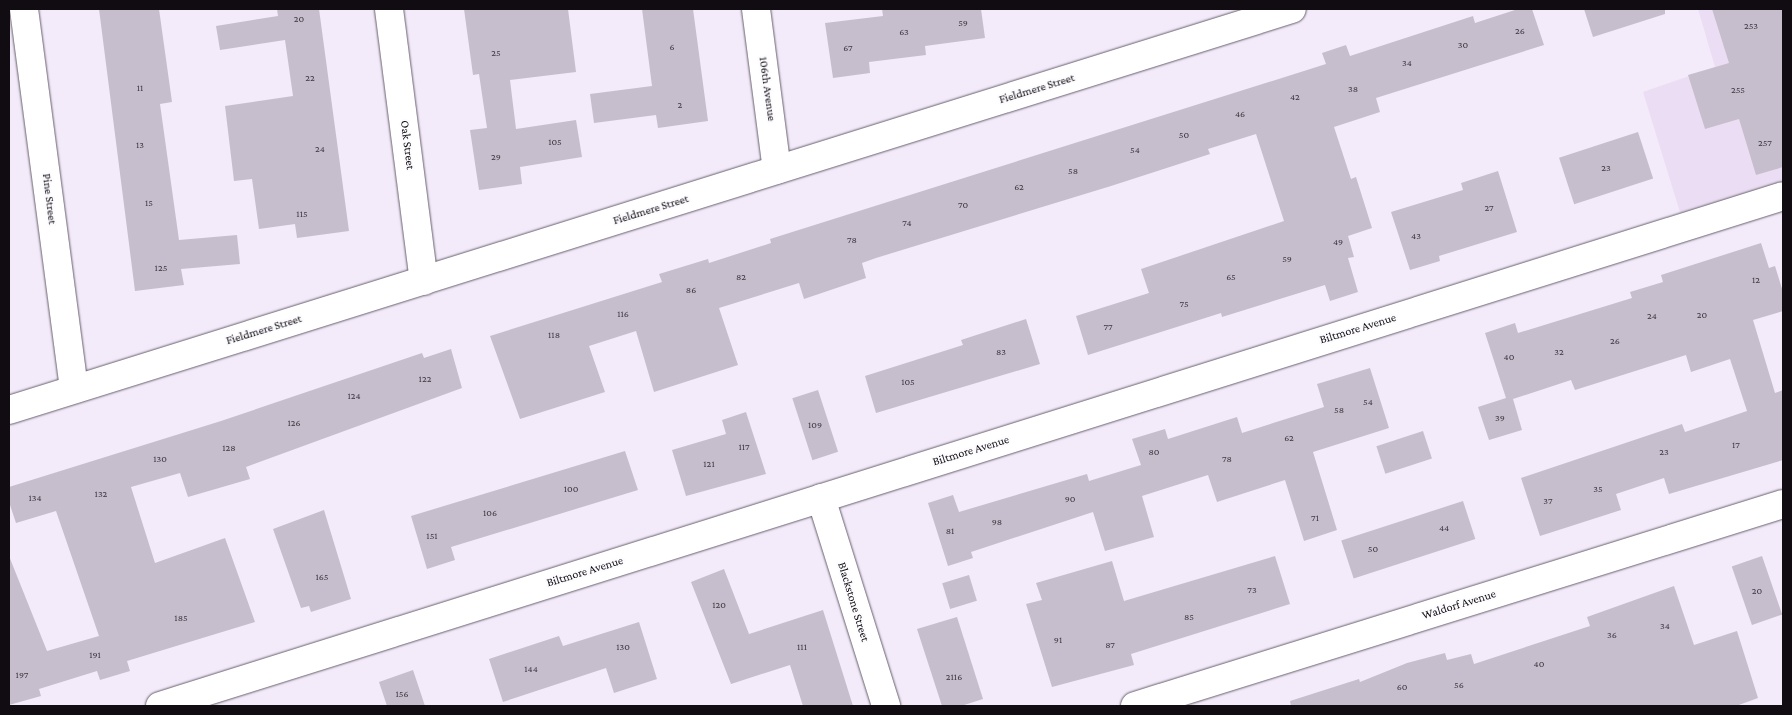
<!DOCTYPE html>
<style>
body{margin:0}
#map{position:relative;width:1792px;height:715px;overflow:hidden;background:#f3eafa;font-family:"Crimson Pro",serif}
div>[style]{position:absolute}
[style*='--x']{left:calc(var(--x)*1px);top:calc(var(--y)*1px);width:calc(var(--w)*1px);rotate:calc(var(--a)*1deg)}
.built>*{inset:0;background:#ebdef4}
.building>*{inset:0;background:#c7becd;transform-origin:0 0}
.roads{filter:drop-shadow(0 0 1px #68606d) drop-shadow(0 0 1px #68606d)}
.street>*{height:28px;margin:-14px;padding:0 14px;transform-origin:14px;border-radius:14px;background:#fff}
span{translate:-50% -50%;white-space:nowrap;text-align:center;line-height:1.15;-webkit-text-stroke:4px #fcfbfe;paint-order:stroke}
.number-label{font-size:10px;color:#3e3841}
.number-label span{-webkit-text-stroke-width:0}
.street-label{font-size:12px;color:#100c12}
.frame{position:absolute;inset:0;border:10px solid #100c12;pointer-events:none}
</style>
<div id="map">
<div class="built">
<div style="clip-path:polygon(1698px 9px,1783px 9px,1783px 205px,1687px 235px,1643px 92px,1715px 67px)"></div>
</div>
<div class="building">
<div style="clip-path:polygon(99px 9px,159px 9px,172px 102px,160px 104px,179px 240px,237px 235px,240px 264px,181px 269px,184px 285px,135px 291px)"></div>
<div style="clip-path:polygon(277px 9px,319px 9px,349px 231px,297px 238px,295px 224px,259px 229px,252px 179px,234px 181px,225px 106px,293px 96px,285px 40px,220px 50px,216px 26px,278px 16px)"></div>
<div style="clip-path:polygon(464px 9px,568px 9px,576px 72px,510px 80px,516px 129px,576px 120px,582px 157px,520px 167px,522px 184px,479px 190px,470px 130px,487px 128px,479px 74px,473px 75px)"></div>
<div style="clip-path:polygon(642px 9px,693px 9px,708px 121px,658px 128px,656px 115px,594px 123px,590px 94px,652px 86px)"></div>
<div style="clip-path:polygon(882px 9px,981px 9px,985px 38px,925px 46px,926px 55px,869px 62px,870px 73px,833px 78px,825px 23px,883px 16px)"></div>
<div style="clip-path:polygon(1518px 9px,1532px 9px,1544px 45px,1376px 98px,1380px 112px,1334px 127px,1351px 179px,1356px 177px,1372px 228px,1348px 236px,1354px 257px,1348px 258px,1358px 292px,1330px 301px,1325px 285px,1222px 317px,1221px 313px,1088px 355px,1076px 316px,1149px 293px,1141px 269px,1284px 221px,1256px 134px,1208px 149px,1210px 154px,1111px 186px,876px 258px,862px 263px,866px 278px,804px 299px,799px 283px,719px 308px,738px 365px,654px 392px,636px 331px,589px 346px,605px 392px,520px 419px,490px 336px,662px 282px,659px 274px,708px 259px,709px 263px,771px 243px,770px 239px,1326px 64px,1322px 53px,1346px 45px,1350px 56px,1473px 16px,1475px 23px)"></div>
<div style="clip-path:polygon(1584px 9px,1665px 9px,1665px 14px,1593px 37px)"></div>
<div style="clip-path:polygon(1712px 9px,1783px 9px,1783px 167px,1756px 175px,1739px 119px,1705px 129px,1688px 75px,1729px 63px)"></div>
<div style="left:1638px;top:132px;width:49px;height:83px;rotate:72deg"></div>
<div style="clip-path:polygon(1498px 171px,1517px 232px,1439px 256px,1440px 261px,1410px 270px,1391px 212px,1463px 190px,1461px 183px)"></div>
<div style="clip-path:polygon(1761px 243px,1769px 268px,1775px 266px,1783px 292px,1783px 311px,1753px 320px,1775px 393px,1783px 390px,1783px 460px,1669px 494px,1664px 478px,1616px 494px,1621px 510px,1540px 536px,1521px 478px,1682px 424px,1685px 432px,1747px 411px,1730px 359px,1691px 372px,1686px 355px,1575px 390px,1571px 380px,1513px 399px,1522px 430px,1489px 440px,1478px 407px,1506px 398px,1485px 333px,1515px 323px,1518px 333px,1632px 298px,1630px 292px,1663px 282px,1661px 275px)"></div>
<div style="clip-path:polygon(1026px 319px,1040px 364px,876px 413px,865px 376px,963px 345px,961px 340px)"></div>
<div style="clip-path:polygon(451px 349px,462px 388px,246px 467px,250px 479px,188px 497px,180px 473px,131px 487px,155px 563px,225px 538px,255px 622px,127px 661px,130px 671px,100px 680px,97px 671px,39px 689px,41px 696px,9px 705px,9px 556px,47px 651px,99px 636px,56px 511px,16px 523px,9px 502px,9px 487px,221px 421px,422px 353px,424px 358px)"></div>
<div style="clip-path:polygon(1370px 368px,1389px 428px,1313px 452px,1337px 530px,1304px 541px,1285px 480px,1217px 502px,1208px 475px,1142px 496px,1154px 537px,1105px 551px,1093px 512px,971px 552px,973px 558px,948px 566px,928px 503px,953px 495px,959px 512px,1087px 474px,1089px 481px,1141px 465px,1132px 439px,1165px 429px,1168px 439px,1237px 417px,1242px 433px,1324px 407px,1317px 384px)"></div>
<div style="left:818px;top:390px;width:65px;height:27px;rotate:72deg"></div>
<div style="clip-path:polygon(746px 412px,766px 474px,686px 496px,672px 450px,726px 434px,722px 420px)"></div>
<div style="left:1423px;top:431px;width:29px;height:49px;rotate:72deg"></div>
<div style="clip-path:polygon(625px 451px,638px 490px,451px 547px,455px 560px,427px 569px,411px 516px)"></div>
<div style="left:1463px;top:501px;width:40px;height:128px;rotate:72deg"></div>
<div style="clip-path:polygon(324px 510px,351px 599px,311px 612px,309px 606px,301px 608px,273px 529px)"></div>
<div style="clip-path:polygon(1275px 556px,1290px 604px,1131px 654px,1134px 665px,1052px 687px,1026px 604px,1042px 600px,1036px 583px,1112px 561px,1124px 601px)"></div>
<div style="left:1762px;top:556px;width:62px;height:32px;rotate:71deg"></div>
<div style="clip-path:polygon(724px 569px,749px 634px,823px 610px,853px 706px,803px 706px,790px 665px,731px 684px,691px 582px)"></div>
<div style="left:969px;top:575px;width:27px;height:28px;rotate:73deg"></div>
<div style="clip-path:polygon(1674px 586px,1694px 645px,1737px 631px,1758px 698px,1736px 706px,1291px 706px,1290px 701px,1359px 679px,1360px 682px,1407px 663px,1445px 653px,1447px 660px,1471px 654px,1474px 664px,1590px 626px,1587px 617px)"></div>
<div style="clip-path:polygon(957px 617px,983px 699px,961px 706px,942px 706px,917px 629px)"></div>
<div style="clip-path:polygon(639px 622px,657px 679px,614px 693px,606px 668px,503px 702px,489px 659px,559px 636px,563px 646px)"></div>
<div style="clip-path:polygon(413px 670px,425px 706px,387px 706px,379px 682px)"></div>
</div>
<div class="roads">
<div class="street">
<div style="--x:24;--y:9;--w:383;--a:82.5"></div>
<div style="--x:389;--y:9;--w:274;--a:82.7"></div>
<div style="--x:756;--y:9;--w:162;--a:82.6"></div>
<div style="--x:9;--y:410;--w:1344;--a:-17.36"></div>
<div style="--x:821;--y:498;--w:218;--a:72.6"></div>
<div style="--x:160;--y:706;--w:1701;--a:-17.44"></div>
<div style="--x:1135;--y:706;--w:679;--a:-17.31"></div>
</div>
</div>
<div class="number-label">
<span style="left:299px;top:19px">20</span>
<span style="left:963px;top:23px">59</span>
<span style="left:1751px;top:26px">253</span>
<span style="left:1520px;top:31px">26</span>
<span style="left:904px;top:32px">63</span>
<span style="left:1463px;top:45px">30</span>
<span style="left:672px;top:47px">6</span>
<span style="left:848px;top:48px">67</span>
<span style="left:496px;top:53px">25</span>
<span style="left:1407px;top:63px">34</span>
<span style="left:310px;top:78px">22</span>
<span style="left:140px;top:88px">11</span>
<span style="left:1353px;top:89px">38</span>
<span style="left:1738px;top:90px">255</span>
<span style="left:1295px;top:97px">42</span>
<span style="left:680px;top:105px">2</span>
<span style="left:1240px;top:114px">46</span>
<span style="left:1184px;top:135px">50</span>
<span style="left:555px;top:142px">105</span>
<span style="left:1765px;top:143px">257</span>
<span style="left:140px;top:145px">13</span>
<span style="left:320px;top:149px">24</span>
<span style="left:1135px;top:150px">54</span>
<span style="left:496px;top:157px">29</span>
<span style="left:1606px;top:168px">23</span>
<span style="left:1073px;top:171px">58</span>
<span style="left:1019px;top:187px">62</span>
<span style="left:149px;top:203px">15</span>
<span style="left:963px;top:205px">70</span>
<span style="left:1489px;top:208px">27</span>
<span style="left:302px;top:214px">115</span>
<span style="left:907px;top:223px">74</span>
<span style="left:1416px;top:236px">43</span>
<span style="left:852px;top:240px">78</span>
<span style="left:1338px;top:242px">49</span>
<span style="left:1287px;top:259px">59</span>
<span style="left:161px;top:268px">125</span>
<span style="left:741px;top:277px">82</span>
<span style="left:1231px;top:277px">65</span>
<span style="left:1756px;top:280px">12</span>
<span style="left:691px;top:290px">86</span>
<span style="left:1184px;top:304px">75</span>
<span style="left:623px;top:314px">116</span>
<span style="left:1702px;top:315px">20</span>
<span style="left:1652px;top:316px">24</span>
<span style="left:1108px;top:327px">77</span>
<span style="left:554px;top:335px">118</span>
<span style="left:1615px;top:341px">26</span>
<span style="left:1001px;top:352px">83</span>
<span style="left:1559px;top:352px">32</span>
<span style="left:1509px;top:357px">40</span>
<span style="left:425px;top:379px">122</span>
<span style="left:908px;top:382px">105</span>
<span style="left:354px;top:396px">124</span>
<span style="left:1368px;top:402px">54</span>
<span style="left:1339px;top:410px">58</span>
<span style="left:1500px;top:418px">39</span>
<span style="left:294px;top:423px">126</span>
<span style="left:815px;top:425px">109</span>
<span style="left:1289px;top:438px">62</span>
<span style="left:1736px;top:445px">17</span>
<span style="left:744px;top:447px">117</span>
<span style="left:229px;top:448px">128</span>
<span style="left:1154px;top:452px">80</span>
<span style="left:1664px;top:452px">23</span>
<span style="left:160px;top:459px">130</span>
<span style="left:1227px;top:459px">78</span>
<span style="left:709px;top:464px">121</span>
<span style="left:571px;top:489px">100</span>
<span style="left:1598px;top:489px">35</span>
<span style="left:101px;top:494px">132</span>
<span style="left:35px;top:498px">134</span>
<span style="left:1070px;top:499px">90</span>
<span style="left:1548px;top:501px">37</span>
<span style="left:490px;top:513px">106</span>
<span style="left:1315px;top:518px">71</span>
<span style="left:997px;top:522px">98</span>
<span style="left:1444px;top:528px">44</span>
<span style="left:950px;top:531px">81</span>
<span style="left:432px;top:536px">151</span>
<span style="left:1373px;top:549px">50</span>
<span style="left:322px;top:577px">165</span>
<span style="left:1252px;top:590px">73</span>
<span style="left:1757px;top:591px">20</span>
<span style="left:719px;top:605px">120</span>
<span style="left:1189px;top:617px">85</span>
<span style="left:181px;top:618px">185</span>
<span style="left:1665px;top:626px">34</span>
<span style="left:1612px;top:635px">36</span>
<span style="left:1058px;top:640px">91</span>
<span style="left:1110px;top:645px">87</span>
<span style="left:623px;top:647px">130</span>
<span style="left:802px;top:647px">111</span>
<span style="left:95px;top:655px">191</span>
<span style="left:1539px;top:664px">40</span>
<span style="left:531px;top:669px">144</span>
<span style="left:22px;top:675px">197</span>
<span style="left:954px;top:677px">2116</span>
<span style="left:1459px;top:685px">56</span>
<span style="left:1402px;top:687px">60</span>
<span style="left:402px;top:694px">156</span>
</div>
<div class="street-label">
<span style="left:767px;top:89px;rotate:82deg">106th Avenue</span>
<span style="left:1037px;top:89px;rotate:-17deg">Fieldmere Street</span>
<span style="left:407px;top:145px;rotate:83deg">Oak Street</span>
<span style="left:49px;top:199px;rotate:83deg">Pine Street</span>
<span style="left:651px;top:210px;rotate:-17deg">Fieldmere Street</span>
<span style="left:1358px;top:329px;rotate:-17deg">Biltmore Avenue</span>
<span style="left:264px;top:330px;rotate:-17deg">Fieldmere Street</span>
<span style="left:971px;top:451px;rotate:-17deg">Biltmore Avenue</span>
<span style="left:585px;top:572px;rotate:-17deg">Biltmore Avenue</span>
<span style="left:853px;top:602px;rotate:73deg">Blackstone Street</span>
<span style="left:1459px;top:605px;rotate:-17deg">Waldorf Avenue</span>
</div>
<div class="frame"></div>
</div>
